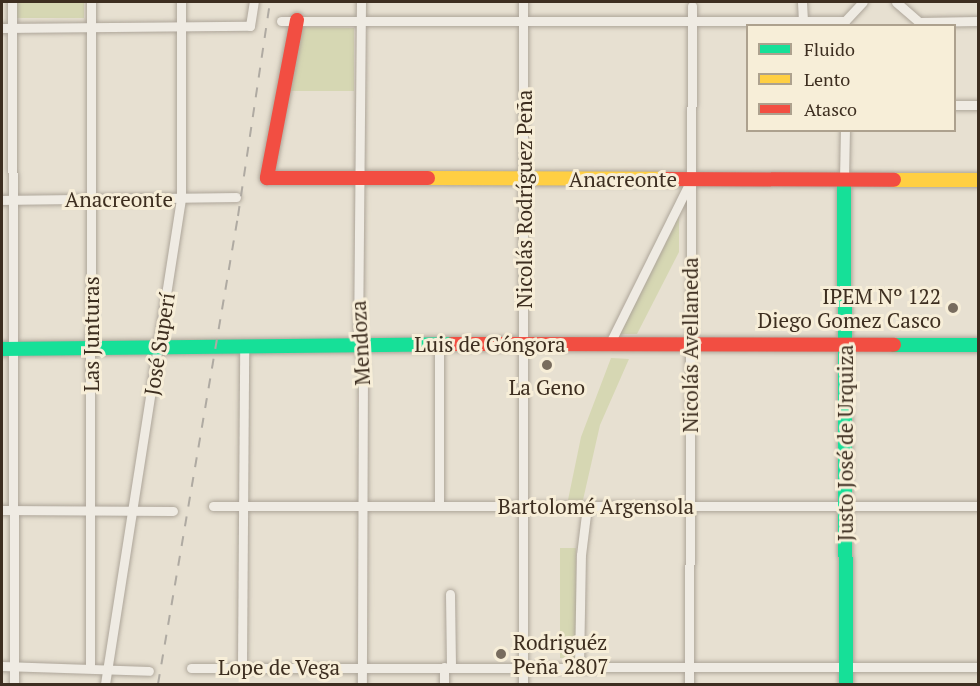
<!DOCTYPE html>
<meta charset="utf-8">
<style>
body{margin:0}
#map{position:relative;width:980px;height:686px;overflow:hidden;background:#e7e0d1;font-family:"PT Serif",serif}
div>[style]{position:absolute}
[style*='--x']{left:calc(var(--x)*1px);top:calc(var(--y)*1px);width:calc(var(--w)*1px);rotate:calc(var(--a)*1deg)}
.green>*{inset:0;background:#d6d7b3;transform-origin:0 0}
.roads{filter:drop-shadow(0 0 2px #ada599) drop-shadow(0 0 2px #ada599)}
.street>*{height:9px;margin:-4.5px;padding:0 4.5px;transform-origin:4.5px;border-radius:4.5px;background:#efebe3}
.fast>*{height:14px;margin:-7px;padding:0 7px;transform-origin:7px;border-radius:7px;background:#16e098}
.slow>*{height:14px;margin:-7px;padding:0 7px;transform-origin:7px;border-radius:7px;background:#ffcf43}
.jam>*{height:14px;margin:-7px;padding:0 7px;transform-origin:7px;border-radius:7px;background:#f24e42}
.rail>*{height:2px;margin-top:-1px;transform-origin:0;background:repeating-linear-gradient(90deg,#afaaa2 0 10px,transparent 0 20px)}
.dots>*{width:16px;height:16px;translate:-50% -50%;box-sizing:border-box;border:3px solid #f7eed8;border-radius:50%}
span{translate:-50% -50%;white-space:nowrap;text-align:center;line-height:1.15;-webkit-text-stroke:6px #f7eed8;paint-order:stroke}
.street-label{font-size:21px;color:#3d2e20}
.poi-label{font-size:21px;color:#3d2e20}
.right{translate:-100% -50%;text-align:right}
.left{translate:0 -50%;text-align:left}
.frame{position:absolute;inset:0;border:3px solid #3d2e20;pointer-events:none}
.legend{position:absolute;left:746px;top:24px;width:210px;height:108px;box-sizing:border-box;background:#f7eed8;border:2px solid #ada18e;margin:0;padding:8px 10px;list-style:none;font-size:18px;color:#3d2e20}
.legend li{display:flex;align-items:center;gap:12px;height:30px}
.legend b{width:30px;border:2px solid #ada18e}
</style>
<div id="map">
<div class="green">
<div style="left:17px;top:2px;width:67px;height:16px"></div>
<div style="clip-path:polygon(301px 27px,354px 28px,354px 91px,289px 91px)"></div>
<div style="clip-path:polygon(679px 215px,679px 252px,637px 334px,619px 334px)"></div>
<div style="clip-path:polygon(611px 358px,629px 359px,600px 425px,583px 500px,568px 500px,581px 437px)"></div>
<div style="left:560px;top:548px;width:16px;height:110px"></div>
<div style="left:561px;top:683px;width:108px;height:1px"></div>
</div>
<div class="roads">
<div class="street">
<div style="--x:12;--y:2;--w:682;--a:89.83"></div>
<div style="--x:361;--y:2;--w:334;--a:90.5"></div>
<div style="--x:358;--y:336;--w:31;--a:81"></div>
<div style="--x:363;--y:367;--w:317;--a:90.2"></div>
<div style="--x:523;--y:2;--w:682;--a:90"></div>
<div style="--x:802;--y:2;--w:19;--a:87"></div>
<div style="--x:896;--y:2;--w:30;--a:41"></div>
<div style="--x:919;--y:22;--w:59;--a:-1"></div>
<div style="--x:281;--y:21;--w:564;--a:0"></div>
<div style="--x:845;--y:21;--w:26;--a:-47"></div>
<div style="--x:2;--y:28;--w:248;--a:-0.5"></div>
<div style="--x:250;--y:26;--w:24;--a:-81"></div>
<div style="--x:954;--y:105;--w:24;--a:0"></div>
<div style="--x:844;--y:180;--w:50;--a:-88.9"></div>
<div style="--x:2;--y:200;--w:234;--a:-0.7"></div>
<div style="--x:439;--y:344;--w:162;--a:90"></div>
<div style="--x:609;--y:345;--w:182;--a:-63.6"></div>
<div style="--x:213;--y:506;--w:765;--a:0"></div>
<div style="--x:2;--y:510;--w:171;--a:0.3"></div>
<div style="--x:450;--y:594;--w:73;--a:89.2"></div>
<div style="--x:242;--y:665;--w:320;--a:-89.6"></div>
<div style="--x:2;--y:666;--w:147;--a:1.9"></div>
<div style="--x:90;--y:666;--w:664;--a:-89.91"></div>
<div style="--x:444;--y:667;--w:17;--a:90"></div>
<div style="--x:579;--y:667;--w:112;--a:-89"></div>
<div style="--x:581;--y:555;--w:49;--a:-83"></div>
<div style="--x:191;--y:668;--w:787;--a:-0.07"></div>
<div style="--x:105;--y:684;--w:491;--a:-81.1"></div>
<div style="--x:181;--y:199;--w:197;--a:-90"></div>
<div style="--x:689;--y:684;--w:678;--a:-89.75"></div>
</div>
<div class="fast">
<div style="--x:844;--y:180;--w:504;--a:89.77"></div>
<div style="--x:894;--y:345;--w:84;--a:0"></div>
<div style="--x:2;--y:349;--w:450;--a:-0.6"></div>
</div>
<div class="slow">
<div style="--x:428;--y:178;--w:235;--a:0.2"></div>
<div style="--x:894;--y:180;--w:84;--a:0"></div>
</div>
<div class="jam">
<div style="--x:297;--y:20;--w:161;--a:100.8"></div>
<div style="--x:267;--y:178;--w:161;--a:0"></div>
<div style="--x:663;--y:179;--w:231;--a:0.2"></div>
<div style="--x:452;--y:344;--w:442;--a:0.1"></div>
</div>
</div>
<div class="rail">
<div style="--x:158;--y:684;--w:475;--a:-80.3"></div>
<div style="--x:238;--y:216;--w:216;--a:-81.5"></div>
</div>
<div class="dots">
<div style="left:953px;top:308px;background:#786c5e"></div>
<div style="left:547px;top:365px;background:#786c5e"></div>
<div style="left:501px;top:654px;background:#786c5e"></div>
</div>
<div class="street-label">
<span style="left:623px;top:179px">Anacreonte</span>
<span style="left:119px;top:199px">Anacreonte</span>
<span style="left:524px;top:199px;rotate:-90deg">Nicolás Rodríguez Peña</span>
<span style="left:91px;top:334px;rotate:-90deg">Las Junturas</span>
<span style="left:360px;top:343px;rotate:-93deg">Mendoza</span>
<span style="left:159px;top:344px;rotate:-81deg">José Superí</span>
<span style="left:490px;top:344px">Luis de Góngora</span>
<span style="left:690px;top:345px;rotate:-90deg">Nicolás Avellaneda</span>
<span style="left:845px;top:443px;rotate:-90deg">Justo José de Urquiza</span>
<span style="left:596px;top:506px">Bartolomé Argensola</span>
<span style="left:279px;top:667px">Lope de Vega</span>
</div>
<div class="poi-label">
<span class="right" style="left:941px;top:308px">IPEM Nº 122<br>Diego Gomez Casco</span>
<span style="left:547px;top:387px">La Geno</span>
<span class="left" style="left:513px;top:654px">Rodriguéz<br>Peña 2807</span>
</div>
<div class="frame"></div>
<ul class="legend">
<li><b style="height:8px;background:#16e098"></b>Fluido</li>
<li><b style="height:8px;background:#ffcf43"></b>Lento</li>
<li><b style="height:8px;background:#f24e42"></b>Atasco</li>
</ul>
</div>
